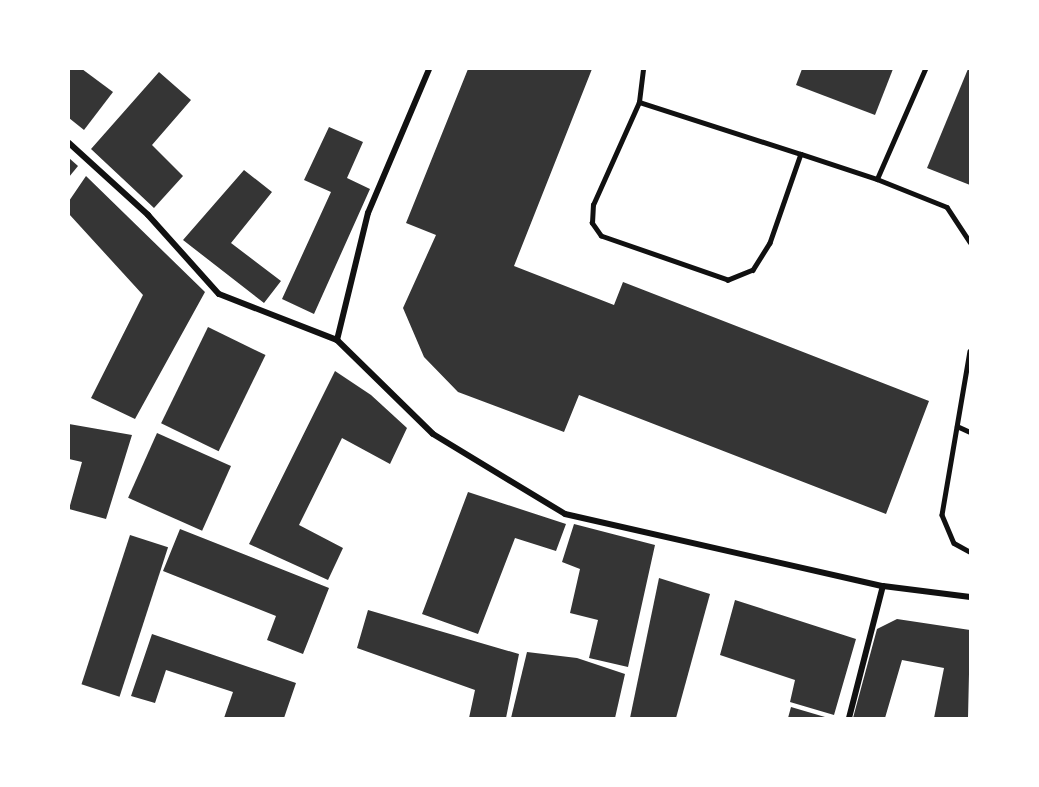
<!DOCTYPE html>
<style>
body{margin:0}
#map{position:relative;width:1039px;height:787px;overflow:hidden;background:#fff;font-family:Inter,sans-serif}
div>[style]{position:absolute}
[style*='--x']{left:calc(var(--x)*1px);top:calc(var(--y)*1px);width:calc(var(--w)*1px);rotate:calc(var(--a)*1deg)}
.building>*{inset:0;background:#353535;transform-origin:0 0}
.service>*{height:4.5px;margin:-2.25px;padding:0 2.25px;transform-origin:2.25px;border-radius:2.25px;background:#111}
.minor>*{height:6px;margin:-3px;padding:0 3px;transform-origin:3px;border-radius:3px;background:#111}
span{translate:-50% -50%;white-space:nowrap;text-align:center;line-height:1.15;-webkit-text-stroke:4.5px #fff;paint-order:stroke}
.frame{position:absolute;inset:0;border:70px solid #fff;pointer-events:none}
</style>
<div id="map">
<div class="building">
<div style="clip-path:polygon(69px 69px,82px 69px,113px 92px,84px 130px,69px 118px)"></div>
<div style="clip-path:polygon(468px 69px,592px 69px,514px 266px,614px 305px,623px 282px,929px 401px,886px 514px,579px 395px,564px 432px,458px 392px,424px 357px,403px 308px,436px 235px,406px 223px)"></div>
<div style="clip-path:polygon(802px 69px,893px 69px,875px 115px,796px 85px)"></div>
<div style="clip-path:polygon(968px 69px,970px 69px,970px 185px,927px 168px)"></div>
<div style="clip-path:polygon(159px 72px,191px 100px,152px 145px,183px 176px,154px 208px,91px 149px)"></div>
<div style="clip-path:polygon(329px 127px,363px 142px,347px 178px,370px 189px,314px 314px,282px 299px,331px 192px,304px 180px)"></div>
<div style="clip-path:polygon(69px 158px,78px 166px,69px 177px)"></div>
<div style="clip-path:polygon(244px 170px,272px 192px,231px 243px,281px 281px,264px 303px,183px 240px)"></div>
<div style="clip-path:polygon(86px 176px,205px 292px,135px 419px,91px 398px,143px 295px,69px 214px,69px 201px)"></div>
<div style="left:208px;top:327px;width:64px;height:107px;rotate:26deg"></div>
<div style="clip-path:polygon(335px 371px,371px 395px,407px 428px,390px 464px,342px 438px,299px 525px,343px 548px,328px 580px,249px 544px)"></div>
<div style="clip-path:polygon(69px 424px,132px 435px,106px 519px,69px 509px,82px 462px,69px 459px)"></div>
<div style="left:157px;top:433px;width:81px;height:71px;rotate:24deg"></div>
<div style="clip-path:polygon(468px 492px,566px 524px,556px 551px,515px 538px,478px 634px,422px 614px)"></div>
<div style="clip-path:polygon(574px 524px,655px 545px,628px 667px,589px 658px,598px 620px,570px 613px,580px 569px,562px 562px)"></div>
<div style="clip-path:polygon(180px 529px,329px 588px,303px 654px,267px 640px,276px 616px,163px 571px)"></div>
<div style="left:130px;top:535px;width:40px;height:157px;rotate:18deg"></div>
<div style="clip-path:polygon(659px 578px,710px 594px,676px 718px,630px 718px)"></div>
<div style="clip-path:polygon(735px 600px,856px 639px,834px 715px,790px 702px,795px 680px,720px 655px)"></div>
<div style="clip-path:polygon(368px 610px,519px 654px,506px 718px,469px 718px,475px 690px,357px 648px)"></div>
<div style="clip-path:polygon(897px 619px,970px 630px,968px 718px,934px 718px,944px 668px,902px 660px,885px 718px,853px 718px,877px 629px)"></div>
<div style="clip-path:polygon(152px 634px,296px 683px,284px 718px,224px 718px,233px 692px,166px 670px,155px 703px,131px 696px)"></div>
<div style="clip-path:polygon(527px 652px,577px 658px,625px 674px,615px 718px,511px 718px)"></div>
<div style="clip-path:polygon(791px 707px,825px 717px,825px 718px,788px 718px)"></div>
</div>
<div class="service">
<div style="--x:639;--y:102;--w:33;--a:-83"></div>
<div style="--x:801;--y:154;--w:94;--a:109.2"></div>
<div style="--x:770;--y:243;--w:32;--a:122"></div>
<div style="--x:753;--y:270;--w:27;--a:158"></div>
<div style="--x:728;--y:280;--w:134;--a:-160.9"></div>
<div style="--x:601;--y:236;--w:16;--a:-125"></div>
<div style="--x:592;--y:223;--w:18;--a:-87"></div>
<div style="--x:593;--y:205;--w:113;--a:-65.9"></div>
<div style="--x:639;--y:102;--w:170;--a:17.8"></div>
<div style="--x:801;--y:154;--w:80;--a:18.2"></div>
<div style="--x:877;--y:179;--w:75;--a:21.8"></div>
<div style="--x:947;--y:207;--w:42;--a:56.7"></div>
<div style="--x:877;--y:179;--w:120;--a:-66.4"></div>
<div style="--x:970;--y:351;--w:166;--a:99.7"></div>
<div style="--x:942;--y:515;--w:30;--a:67"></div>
<div style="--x:954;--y:543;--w:18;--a:29"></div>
<div style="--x:957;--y:426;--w:14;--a:25"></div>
</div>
<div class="minor">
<div style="--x:69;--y:143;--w:107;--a:42.3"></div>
<div style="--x:148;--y:215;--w:106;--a:48.1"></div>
<div style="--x:219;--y:294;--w:127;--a:21.3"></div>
<div style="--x:337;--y:340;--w:134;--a:44.4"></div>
<div style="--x:433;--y:434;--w:154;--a:31.2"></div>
<div style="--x:565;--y:514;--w:326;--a:12.8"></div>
<div style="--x:883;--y:586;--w:88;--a:7.2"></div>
<div style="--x:337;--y:340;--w:131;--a:-76.3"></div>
<div style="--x:368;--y:213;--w:156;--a:-67"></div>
<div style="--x:849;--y:718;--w:136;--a:-75.6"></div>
</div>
<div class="frame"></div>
</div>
